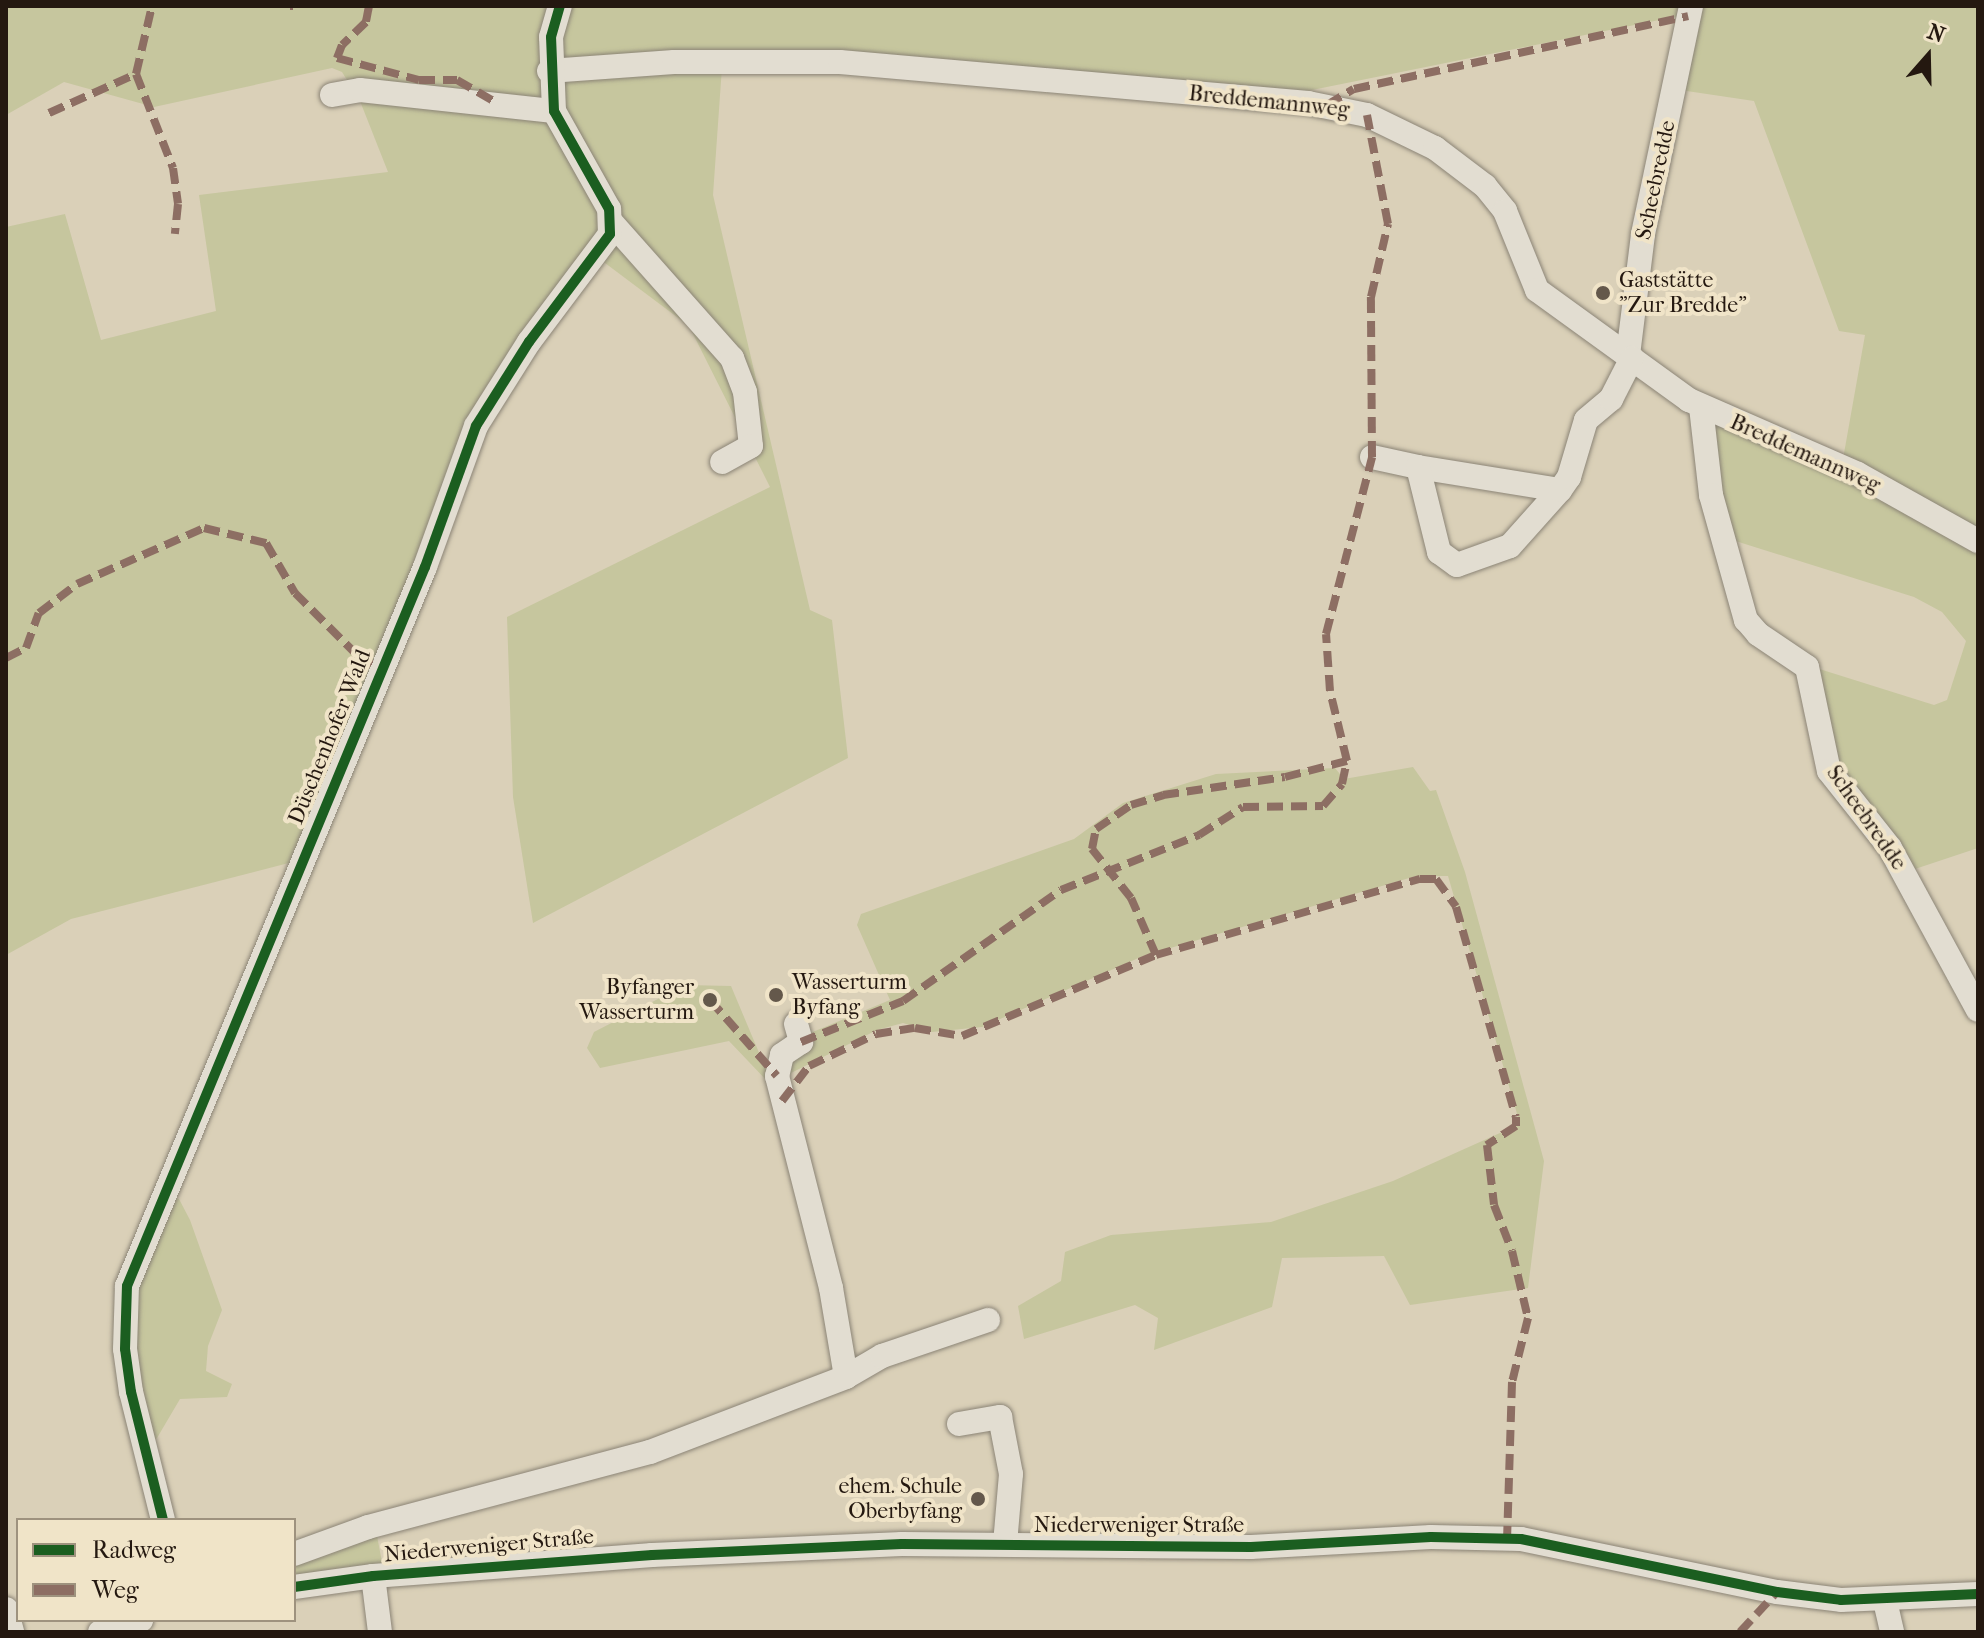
<!DOCTYPE html>
<meta charset="utf-8">
<style>
body{margin:0}
#map{position:relative;width:1984px;height:1638px;overflow:hidden;background:#dad0b8;font-family:"IM FELL French Canon",serif}
div>[style]{position:absolute}
[style*='--x']{left:calc(var(--x)*1px);top:calc(var(--y)*1px);width:calc(var(--w)*1px);rotate:calc(var(--a)*1deg)}
.green>*{inset:0;background:#c6c69e}
.roads{filter:drop-shadow(0 0 2px #8b8476) drop-shadow(0 0 2px #8b8476)}
.minor>*{height:24px;margin:-12px;padding:0 12px;transform-origin:12px;border-radius:12px;background:#e2ddd1}
.quiet>*{height:8px;margin-top:-4px;transform-origin:0;background:repeating-linear-gradient(90deg,#8d6e63 0 16px,transparent 0 24px)}
.cycleway>*{height:10px;margin:-5px;padding:0 5px;transform-origin:5px;border-radius:5px;background:#1b5e20}
.dots>*{width:22px;height:22px;translate:-50% -50%;box-sizing:border-box;border:4px solid #f0e4c8;border-radius:50%}
span{translate:-50% -50%;white-space:nowrap;text-align:center;line-height:1.15;-webkit-text-stroke:8px #f0e4c8;paint-order:stroke}
.street-label{font-size:22px;color:#241810}
.poi-label{font-size:22px;color:#241810}
.left{translate:0 -50%;text-align:left}
.right{translate:-100% -50%;text-align:right}
.frame{position:absolute;inset:0;border:8px solid #241810;pointer-events:none}
.legend{position:absolute;left:16px;top:1518px;width:280px;height:104px;box-sizing:border-box;background:#f0e4c8;border:2px solid #9e927e;margin:0;padding:10px 14px;list-style:none;font-size:24px;color:#241810}
.legend li{display:flex;align-items:center;gap:16px;height:40px}
.legend b{width:40px;border:2px solid #9e927e}
.north{position:absolute;left:1888px;top:16px;width:80px;height:80px;-webkit-text-stroke:6px #f0e4c8;paint-order:stroke;rotate:20deg;font-size:22px;font-weight:700;line-height:32px;text-align:center;color:#241810}
.north::after{content:'';display:block;margin:auto;width:28px;height:36px;background:#241810;clip-path:polygon(50% 0,100% 100%,50% 72%,0 100%)}
</style>
<div id="map">
<div class="green">
<div style="clip-path:polygon(6px 6px,1978px 6px,1978px 533px,1843px 459px,1865px 335px,1839px 331px,1754px 101px,1680px 90px,1694px 13px,1307px 91px,722px 67px,713px 195px,810px 610px,832px 620px,848px 758px,533px 923px,513px 797px,507px 617px,770px 487px,689px 326px,601px 260px,504px 383px,308px 858px,71px 919px,6px 955px,6px 227px,65px 214px,101px 340px,216px 311px,199px 195px,388px 172px,360px 101px,342px 72px,332px 68px,154px 107px,64px 82px,6px 115px)"></div>
<div style="clip-path:polygon(1707px 419px,1833px 469px,1978px 549px,1978px 848px,1909px 871px,1830px 762px,1813px 667px,1934px 705px,1947px 700px,1966px 641px,1942px 612px,1914px 597px,1726px 538px)"></div>
<div style="clip-path:polygon(1413px 767px,1430px 791px,1436px 790px,1465px 872px,1544px 1161px,1528px 1288px,1410px 1305px,1384px 1256px,1282px 1258px,1272px 1307px,1154px 1350px,1158px 1318px,1135px 1305px,1024px 1339px,1018px 1306px,1061px 1281px,1065px 1252px,1111px 1235px,1271px 1222px,1393px 1181px,1520px 1124px,1448px 876px,1416px 876px,1143px 956px,982px 1027px,932px 1032px,903px 1023px,877px 1030px,783px 1077px,803px 1036px,890px 1000px,857px 925px,861px 914px,1074px 839px,1123px 803px,1216px 774px,1335px 768px,1344px 779px)"></div>
<div style="clip-path:polygon(685px 985px,731px 986px,760px 1055px,772px 1067px,771px 1085px,729px 1041px,600px 1068px,587px 1048px,594px 1032px)"></div>
<div style="clip-path:polygon(168px 1197px,179px 1199px,190px 1220px,222px 1310px,208px 1346px,206px 1371px,232px 1384px,227px 1397px,180px 1399px,157px 1438px,145px 1444px,132px 1393px,138px 1262px)"></div>
<div style="clip-path:polygon(376px 1530px,383px 1568px,294px 1579px,294px 1559px)"></div>
</div>
<div class="roads">
<div class="minor">
<div style="--x:549;--y:71;--w:125;--a:-4.1"></div>
<div style="--x:674;--y:62;--w:166;--a:0"></div>
<div style="--x:840;--y:62;--w:470;--a:5"></div>
<div style="--x:1308;--y:103;--w:60;--a:11.5"></div>
<div style="--x:1367;--y:115;--w:76;--a:25.9"></div>
<div style="--x:1435;--y:148;--w:63;--a:37.2"></div>
<div style="--x:1485;--y:186;--w:32;--a:51"></div>
<div style="--x:1505;--y:211;--w:85;--a:67.9"></div>
<div style="--x:1537;--y:290;--w:188;--a:35.9"></div>
<div style="--x:1689;--y:400;--w:184;--a:23.6"></div>
<div style="--x:1858;--y:474;--w:137;--a:29.2"></div>
<div style="--x:332;--y:95;--w:28;--a:-10"></div>
<div style="--x:360;--y:90;--w:195;--a:6.2"></div>
<div style="--x:612;--y:223;--w:181;--a:48.4"></div>
<div style="--x:732;--y:358;--w:36;--a:69"></div>
<div style="--x:745;--y:392;--w:54;--a:83.7"></div>
<div style="--x:751;--y:446;--w:33;--a:151"></div>
<div style="--x:1628;--y:355;--w:122;--a:-82.9"></div>
<div style="--x:1643;--y:234;--w:233;--a:-78.1"></div>
<div style="--x:1701;--y:407;--w:89;--a:83.5"></div>
<div style="--x:1711;--y:495;--w:130;--a:74.4"></div>
<div style="--x:1746;--y:620;--w:18;--a:49"></div>
<div style="--x:1758;--y:634;--w:59;--a:34"></div>
<div style="--x:1807;--y:667;--w:106;--a:78.1"></div>
<div style="--x:1829;--y:771;--w:98;--a:51.6"></div>
<div style="--x:1890;--y:848;--w:184;--a:61.5"></div>
<div style="--x:1372;--y:457;--w:47;--a:12.3"></div>
<div style="--x:1560;--y:490;--w:144;--a:-170.8"></div>
<div style="--x:1418;--y:467;--w:88;--a:76.1"></div>
<div style="--x:1439;--y:552;--w:22;--a:36"></div>
<div style="--x:1457;--y:565;--w:56;--a:-19.7"></div>
<div style="--x:1510;--y:546;--w:75;--a:-48.2"></div>
<div style="--x:1560;--y:490;--w:16;--a:-55"></div>
<div style="--x:1569;--y:477;--w:59;--a:-73.4"></div>
<div style="--x:1586;--y:420;--w:33;--a:-40"></div>
<div style="--x:1611;--y:399;--w:46;--a:-62.9"></div>
<div style="--x:796;--y:1024;--w:19;--a:74"></div>
<div style="--x:801;--y:1042;--w:23;--a:146"></div>
<div style="--x:782;--y:1055;--w:22;--a:103"></div>
<div style="--x:777;--y:1076;--w:219;--a:75.7"></div>
<div style="--x:831;--y:1288;--w:90;--a:80.4"></div>
<div style="--x:959;--y:1424;--w:42;--a:-9.7"></div>
<div style="--x:1000;--y:1417;--w:58;--a:79.1"></div>
<div style="--x:1011;--y:1474;--w:70;--a:94.9"></div>
<div style="--x:163;--y:1520;--w:132;--a:-104"></div>
<div style="--x:131;--y:1392;--w:43;--a:-97.9"></div>
<div style="--x:125;--y:1349;--w:63;--a:-88.2"></div>
<div style="--x:127;--y:1286;--w:778;--a:-67.49"></div>
<div style="--x:425;--y:567;--w:150;--a:-70.1"></div>
<div style="--x:476;--y:426;--w:99;--a:-57.8"></div>
<div style="--x:529;--y:342;--w:135;--a:-53.1"></div>
<div style="--x:610;--y:234;--w:25;--a:-92"></div>
<div style="--x:609;--y:209;--w:112;--a:-119.3"></div>
<div style="--x:554;--y:111;--w:74;--a:-92.3"></div>
<div style="--x:551;--y:37;--w:32;--a:-74"></div>
<div style="--x:294;--y:1554;--w:79;--a:-20"></div>
<div style="--x:368;--y:1527;--w:292;--a:-14.9"></div>
<div style="--x:650;--y:1452;--w:210;--a:-20.9"></div>
<div style="--x:846;--y:1377;--w:42;--a:-30.3"></div>
<div style="--x:882;--y:1356;--w:112;--a:-18.8"></div>
<div style="--x:373;--y:1576;--w:56;--a:82.9"></div>
<div style="--x:294;--y:1587;--w:80;--a:-7.9"></div>
<div style="--x:373;--y:1576;--w:280;--a:-4.3"></div>
<div style="--x:652;--y:1555;--w:250;--a:-2.5"></div>
<div style="--x:902;--y:1544;--w:349;--a:0.5"></div>
<div style="--x:1251;--y:1547;--w:180;--a:-3.2"></div>
<div style="--x:1431;--y:1537;--w:90;--a:1.3"></div>
<div style="--x:1521;--y:1539;--w:261;--a:11.7"></div>
<div style="--x:1777;--y:1592;--w:64;--a:7.1"></div>
<div style="--x:1841;--y:1600;--w:137;--a:-2.5"></div>
<div style="--x:1885;--y:1601;--w:32;--a:77"></div>
<div style="--x:6;--y:1609;--w:24;--a:75"></div>
<div style="--x:100;--y:1632;--w:43;--a:-16.3"></div>
</div>
</div>
<div class="quiet">
<div style="--x:290;--y:6;--w:3;--a:0"></div>
<div style="--x:369;--y:6;--w:16;--a:101"></div>
<div style="--x:366;--y:22;--w:33;--a:136"></div>
<div style="--x:342;--y:45;--w:14;--a:111"></div>
<div style="--x:337;--y:58;--w:85;--a:15"></div>
<div style="--x:419;--y:80;--w:38;--a:0"></div>
<div style="--x:457;--y:80;--w:46;--a:29.9"></div>
<div style="--x:136;--y:74;--w:101;--a:68.5"></div>
<div style="--x:173;--y:168;--w:36;--a:82"></div>
<div style="--x:178;--y:204;--w:30;--a:96"></div>
<div style="--x:136;--y:74;--w:70;--a:-76.8"></div>
<div style="--x:1327;--y:105;--w:31;--a:-31"></div>
<div style="--x:1354;--y:89;--w:342;--a:-12.3"></div>
<div style="--x:49;--y:113;--w:95;--a:-24.1"></div>
<div style="--x:6;--y:658;--w:22;--a:-27"></div>
<div style="--x:26;--y:648;--w:37;--a:-70"></div>
<div style="--x:39;--y:613;--w:48;--a:-37.3"></div>
<div style="--x:77;--y:584;--w:139;--a:-23.8"></div>
<div style="--x:204;--y:528;--w:64;--a:13.6"></div>
<div style="--x:266;--y:543;--w:58;--a:59.9"></div>
<div style="--x:295;--y:593;--w:89;--a:45"></div>
<div style="--x:358;--y:656;--w:23;--a:31"></div>
<div style="--x:1156;--y:955;--w:62;--a:-113.7"></div>
<div style="--x:1131;--y:898;--w:63;--a:-128.5"></div>
<div style="--x:1092;--y:849;--w:20;--a:-79"></div>
<div style="--x:1096;--y:829;--w:42;--a:-34.4"></div>
<div style="--x:1131;--y:805;--w:34;--a:-17"></div>
<div style="--x:1163;--y:795;--w:123;--a:-8.4"></div>
<div style="--x:1285;--y:777;--w:64;--a:-14.5"></div>
<div style="--x:710;--y:1000;--w:101;--a:48.6"></div>
<div style="--x:801;--y:1042;--w:110;--a:-21.9"></div>
<div style="--x:903;--y:1001;--w:193;--a:-35.1"></div>
<div style="--x:1061;--y:890;--w:149;--a:-21.7"></div>
<div style="--x:1199;--y:835;--w:52;--a:-32.5"></div>
<div style="--x:1243;--y:807;--w:80;--a:-0.7"></div>
<div style="--x:1323;--y:806;--w:29;--a:-49"></div>
<div style="--x:1342;--y:784;--w:24;--a:-78"></div>
<div style="--x:1347;--y:761;--w:72;--a:-103.7"></div>
<div style="--x:1330;--y:691;--w:57;--a:-94"></div>
<div style="--x:1326;--y:634;--w:183;--a:-75.4"></div>
<div style="--x:1372;--y:457;--w:160;--a:-90.4"></div>
<div style="--x:1371;--y:297;--w:75;--a:-76.9"></div>
<div style="--x:1388;--y:224;--w:111;--a:-100.9"></div>
<div style="--x:782;--y:1101;--w:44;--a:-52.4"></div>
<div style="--x:809;--y:1066;--w:74;--a:-25.5"></div>
<div style="--x:876;--y:1034;--w:39;--a:-9"></div>
<div style="--x:915;--y:1028;--w:48;--a:9.7"></div>
<div style="--x:962;--y:1036;--w:210;--a:-22.7"></div>
<div style="--x:1156;--y:955;--w:275;--a:-16.1"></div>
<div style="--x:1420;--y:879;--w:16;--a:0"></div>
<div style="--x:1436;--y:879;--w:34;--a:54"></div>
<div style="--x:1456;--y:907;--w:218;--a:74.1"></div>
<div style="--x:1516;--y:1117;--w:9;--a:90"></div>
<div style="--x:1516;--y:1126;--w:35;--a:147"></div>
<div style="--x:1487;--y:1145;--w:60;--a:83.3"></div>
<div style="--x:1494;--y:1205;--w:49;--a:68.6"></div>
<div style="--x:1512;--y:1251;--w:69;--a:76.6"></div>
<div style="--x:1528;--y:1318;--w:66;--a:104"></div>
<div style="--x:1512;--y:1382;--w:156;--a:91.8"></div>
<div style="--x:1740;--y:1632;--w:54;--a:-47.2"></div>
</div>
<div class="cycleway">
<div style="--x:163;--y:1520;--w:132;--a:-104"></div>
<div style="--x:131;--y:1392;--w:43;--a:-97.9"></div>
<div style="--x:125;--y:1349;--w:63;--a:-88.2"></div>
<div style="--x:127;--y:1286;--w:778;--a:-67.49"></div>
<div style="--x:425;--y:567;--w:150;--a:-70.1"></div>
<div style="--x:476;--y:426;--w:99;--a:-57.8"></div>
<div style="--x:529;--y:342;--w:135;--a:-53.1"></div>
<div style="--x:610;--y:234;--w:25;--a:-92"></div>
<div style="--x:609;--y:209;--w:112;--a:-119.3"></div>
<div style="--x:554;--y:111;--w:74;--a:-92.3"></div>
<div style="--x:551;--y:37;--w:32;--a:-74"></div>
<div style="--x:294;--y:1587;--w:80;--a:-7.9"></div>
<div style="--x:373;--y:1576;--w:280;--a:-4.3"></div>
<div style="--x:652;--y:1555;--w:250;--a:-2.5"></div>
<div style="--x:902;--y:1544;--w:349;--a:0.5"></div>
<div style="--x:1251;--y:1547;--w:180;--a:-3.2"></div>
<div style="--x:1431;--y:1537;--w:90;--a:1.3"></div>
<div style="--x:1521;--y:1539;--w:261;--a:11.7"></div>
<div style="--x:1777;--y:1592;--w:64;--a:7.1"></div>
<div style="--x:1841;--y:1600;--w:137;--a:-2.5"></div>
</div>
<div class="dots">
<div style="left:1603px;top:293px;background:#64584b"></div>
<div style="left:776px;top:995px;background:#64584b"></div>
<div style="left:710px;top:1000px;background:#64584b"></div>
<div style="left:978px;top:1499px;background:#64584b"></div>
</div>
<div class="street-label">
<span style="left:1269px;top:102px;rotate:6deg">Breddemannweg</span>
<span style="left:1656px;top:180px;rotate:-78deg">Scheebredde</span>
<span style="left:1805px;top:454px;rotate:24deg">Breddemannweg</span>
<span style="left:330px;top:737px;rotate:-68deg">Düschenhofer Wald</span>
<span style="left:1866px;top:818px;rotate:55deg">Scheebredde</span>
<span style="left:1139px;top:1526px">Niederweniger Straße</span>
<span style="left:489px;top:1546px;rotate:-5deg">Niederweniger Straße</span>
</div>
<div class="poi-label">
<span class="left" style="left:1619px;top:293px">Gaststätte<br>"Zur Bredde"</span>
<span class="left" style="left:792px;top:995px">Wasserturm<br>Byfang</span>
<span class="right" style="left:694px;top:1000px">Byfanger<br>Wasserturm</span>
<span class="right" style="left:962px;top:1499px">ehem. Schule<br>Oberbyfang</span>
</div>
<div class="frame"></div>
<ul class="legend">
<li><b style="height:10px;background:#1b5e20"></b>Radweg</li>
<li><b style="height:10px;background:#8d6e63"></b>Weg</li>
</ul>
<div class="north">N</div>
</div>
